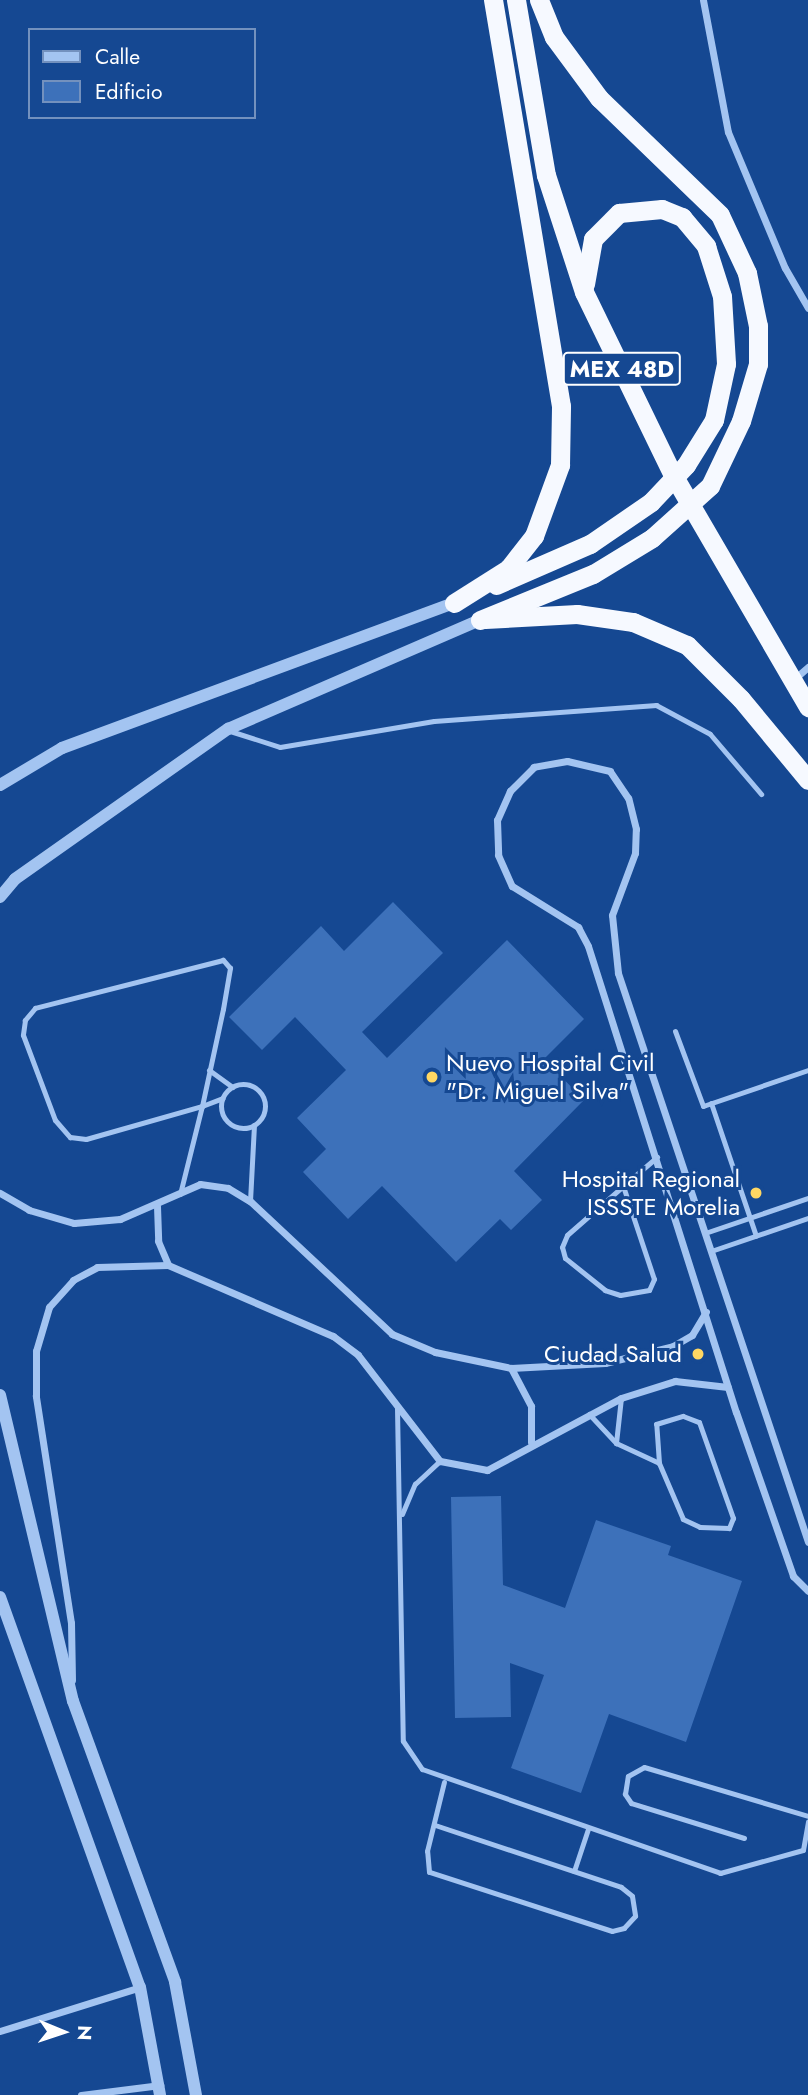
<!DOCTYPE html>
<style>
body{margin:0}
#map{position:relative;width:808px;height:2095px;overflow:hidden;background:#154892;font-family:Jost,sans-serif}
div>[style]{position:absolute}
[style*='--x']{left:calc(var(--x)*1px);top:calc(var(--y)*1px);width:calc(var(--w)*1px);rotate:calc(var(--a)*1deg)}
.building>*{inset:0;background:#3d71ba}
.service>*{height:5px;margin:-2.5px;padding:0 2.5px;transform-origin:2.5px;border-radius:2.5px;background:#a3c4f1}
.service>.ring{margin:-2.5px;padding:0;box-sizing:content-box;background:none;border:5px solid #a3c4f1;border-radius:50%}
.minor>*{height:7px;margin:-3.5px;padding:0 3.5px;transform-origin:3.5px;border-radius:3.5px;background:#a3c4f1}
.tertiary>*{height:12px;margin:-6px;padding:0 6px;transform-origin:6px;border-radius:6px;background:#a3c4f1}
.trunk>*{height:19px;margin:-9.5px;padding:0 9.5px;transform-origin:9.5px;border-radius:9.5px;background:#f6f9ff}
.trunk-bridge>*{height:19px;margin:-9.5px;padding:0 9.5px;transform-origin:9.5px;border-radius:9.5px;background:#f6f9ff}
.dots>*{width:19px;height:19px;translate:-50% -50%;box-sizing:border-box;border:4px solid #154892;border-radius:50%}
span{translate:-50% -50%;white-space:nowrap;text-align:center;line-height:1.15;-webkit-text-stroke:6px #154892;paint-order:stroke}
.shield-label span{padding:2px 5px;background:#154892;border:2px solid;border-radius:5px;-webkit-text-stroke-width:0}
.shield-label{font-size:23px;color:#fff;font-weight:700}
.poi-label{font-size:24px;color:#fff}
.left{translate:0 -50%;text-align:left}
.right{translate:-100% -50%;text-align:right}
.legend{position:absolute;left:28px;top:28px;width:228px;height:91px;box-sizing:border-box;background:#154892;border:2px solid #7391be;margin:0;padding:9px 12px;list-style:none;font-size:21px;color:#fff}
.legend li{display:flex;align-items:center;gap:14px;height:35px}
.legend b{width:35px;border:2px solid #7391be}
.north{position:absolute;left:28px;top:1997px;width:70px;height:70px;-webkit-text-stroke:5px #154892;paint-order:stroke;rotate:92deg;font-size:19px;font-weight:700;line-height:28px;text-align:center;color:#fff}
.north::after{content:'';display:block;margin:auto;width:24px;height:32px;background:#fff;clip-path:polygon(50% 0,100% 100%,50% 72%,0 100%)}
</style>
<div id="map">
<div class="building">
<div style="clip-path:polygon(393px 902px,443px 953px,362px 1032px,387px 1058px,507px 940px,584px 1019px,544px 1059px,584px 1100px,514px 1171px,542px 1200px,511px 1230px,500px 1219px,456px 1262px,382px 1186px,348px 1219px,303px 1172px,326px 1149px,297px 1118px,346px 1070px,295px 1017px,262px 1050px,229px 1017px,321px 926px,344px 951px)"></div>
<div style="clip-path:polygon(501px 1496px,503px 1585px,565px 1608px,596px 1520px,671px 1546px,668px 1555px,742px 1581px,686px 1742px,609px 1714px,581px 1793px,511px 1768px,544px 1675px,510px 1663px,511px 1717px,455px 1718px,451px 1497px)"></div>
</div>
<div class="service">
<div style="--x:230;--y:731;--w:52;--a:17.7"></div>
<div style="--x:280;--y:747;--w:156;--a:-9.6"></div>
<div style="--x:434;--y:721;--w:223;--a:-4.1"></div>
<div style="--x:656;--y:705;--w:61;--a:28.2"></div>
<div style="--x:710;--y:734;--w:79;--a:49.6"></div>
<div style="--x:675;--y:1031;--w:80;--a:69.5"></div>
<div style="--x:703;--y:1106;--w:111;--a:-18.9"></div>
<div style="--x:209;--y:1070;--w:29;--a:36"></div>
<div class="ring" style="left:221px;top:1084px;width:39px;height:39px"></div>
<div style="--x:711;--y:1103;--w:140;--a:71.3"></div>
<div style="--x:623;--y:1186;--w:98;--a:71.6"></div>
<div style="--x:654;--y:1279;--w:12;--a:114"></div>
<div style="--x:649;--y:1290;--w:29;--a:170"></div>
<div style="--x:620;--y:1295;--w:16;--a:-162"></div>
<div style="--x:605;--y:1290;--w:51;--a:-141.3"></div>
<div style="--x:565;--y:1258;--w:11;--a:-105"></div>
<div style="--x:562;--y:1247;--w:13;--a:-67"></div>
<div style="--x:567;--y:1235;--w:74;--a:-41.2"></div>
<div style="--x:623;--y:1186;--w:45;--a:-40.5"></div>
<div style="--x:180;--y:1194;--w:91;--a:-76"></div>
<div style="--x:202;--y:1106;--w:99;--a:-77.8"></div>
<div style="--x:223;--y:1009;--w:42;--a:-80.3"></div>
<div style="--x:230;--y:968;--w:11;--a:-131"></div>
<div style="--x:223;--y:960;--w:194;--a:165.7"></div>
<div style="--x:35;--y:1008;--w:16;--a:130"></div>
<div style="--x:25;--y:1020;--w:15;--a:98"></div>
<div style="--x:23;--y:1035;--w:91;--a:69.4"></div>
<div style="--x:55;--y:1120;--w:23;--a:49"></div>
<div style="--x:70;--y:1137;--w:16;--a:7"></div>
<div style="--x:86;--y:1139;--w:121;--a:-15.9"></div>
<div style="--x:202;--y:1106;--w:22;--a:-21"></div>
<div style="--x:250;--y:1201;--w:76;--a:-87"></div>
<div style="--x:705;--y:1233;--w:109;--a:-18.8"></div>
<div style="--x:711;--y:1251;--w:102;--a:-18.8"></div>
<div style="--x:397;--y:1408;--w:333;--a:89"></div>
<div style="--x:403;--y:1741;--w:34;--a:56"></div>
<div style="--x:422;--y:1769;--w:316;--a:19.2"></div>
<div style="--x:720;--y:1873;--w:86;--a:-15.5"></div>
<div style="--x:803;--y:1850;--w:29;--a:-80"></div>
<div style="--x:589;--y:1414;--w:40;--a:47"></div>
<div style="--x:616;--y:1443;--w:47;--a:24.9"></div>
<div style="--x:683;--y:1416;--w:17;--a:21"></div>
<div style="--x:699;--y:1422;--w:102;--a:70.5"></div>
<div style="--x:733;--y:1518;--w:11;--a:112"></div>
<div style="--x:729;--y:1528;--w:29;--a:-178"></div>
<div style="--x:700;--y:1527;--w:19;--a:-155"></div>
<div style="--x:683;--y:1519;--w:61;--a:-113.2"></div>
<div style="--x:659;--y:1463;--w:39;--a:-94"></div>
<div style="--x:656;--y:1424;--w:28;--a:-17"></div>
<div style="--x:616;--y:1443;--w:45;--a:-83.7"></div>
<div style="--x:402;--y:1514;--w:33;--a:-67"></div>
<div style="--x:415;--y:1484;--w:34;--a:-43"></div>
<div style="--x:435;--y:1825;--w:196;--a:18.4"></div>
<div style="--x:621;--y:1887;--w:14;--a:39"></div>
<div style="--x:632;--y:1896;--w:20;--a:81"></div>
<div style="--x:635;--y:1916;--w:16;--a:133"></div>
<div style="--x:624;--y:1928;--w:12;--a:166"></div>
<div style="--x:612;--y:1931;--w:192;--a:-162.1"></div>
<div style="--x:429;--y:1872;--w:21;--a:-95"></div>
<div style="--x:427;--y:1851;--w:71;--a:-76.2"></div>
<div style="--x:744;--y:1838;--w:118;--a:-162.8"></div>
<div style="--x:631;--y:1803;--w:11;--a:-124"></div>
<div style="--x:625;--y:1794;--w:18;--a:-81"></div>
<div style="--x:628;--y:1776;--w:18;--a:-29"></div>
<div style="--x:644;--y:1767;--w:171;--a:16.6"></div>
<div style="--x:574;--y:1871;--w:44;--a:-71.6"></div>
</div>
<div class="minor">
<div style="--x:703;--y:0;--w:134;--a:79.3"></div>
<div style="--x:728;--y:132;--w:147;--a:67.3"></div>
<div style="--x:785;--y:268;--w:46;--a:60.1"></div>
<div style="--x:793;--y:680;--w:20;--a:-41"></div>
<div style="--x:0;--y:1193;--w:34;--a:30"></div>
<div style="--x:29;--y:1210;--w:47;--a:16.1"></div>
<div style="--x:74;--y:1223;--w:46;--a:-5"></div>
<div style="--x:120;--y:1219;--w:87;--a:-23.6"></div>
<div style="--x:200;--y:1184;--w:28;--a:8"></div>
<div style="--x:228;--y:1188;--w:26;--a:31"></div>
<div style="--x:250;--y:1201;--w:195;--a:43.1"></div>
<div style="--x:392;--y:1334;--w:47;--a:22.7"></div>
<div style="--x:435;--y:1352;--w:78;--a:11.9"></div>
<div style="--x:511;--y:1368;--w:94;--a:-3"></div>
<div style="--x:605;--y:1363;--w:70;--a:-14"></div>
<div style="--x:673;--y:1346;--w:22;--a:-30"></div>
<div style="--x:692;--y:1335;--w:27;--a:-59"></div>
<div style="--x:157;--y:1206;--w:35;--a:88"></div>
<div style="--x:158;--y:1241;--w:26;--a:67"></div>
<div style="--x:511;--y:1368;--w:43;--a:62.2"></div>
<div style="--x:531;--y:1406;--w:36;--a:90"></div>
<div style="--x:808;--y:1542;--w:600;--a:-108.47"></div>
<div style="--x:618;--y:973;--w:58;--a:-95.9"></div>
<div style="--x:612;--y:915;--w:66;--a:-69.6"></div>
<div style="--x:635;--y:853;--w:24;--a:-88"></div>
<div style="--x:636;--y:829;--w:32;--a:-104"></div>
<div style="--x:628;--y:798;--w:32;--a:-124"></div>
<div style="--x:610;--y:771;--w:44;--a:-166.9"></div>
<div style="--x:567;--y:761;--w:34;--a:170"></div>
<div style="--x:534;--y:767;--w:34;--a:135"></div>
<div style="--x:510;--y:791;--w:32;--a:114"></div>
<div style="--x:497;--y:820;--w:35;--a:88"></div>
<div style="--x:498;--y:855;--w:34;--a:66"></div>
<div style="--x:512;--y:886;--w:78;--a:31.8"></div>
<div style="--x:578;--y:927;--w:21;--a:62"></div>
<div style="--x:588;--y:946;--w:489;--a:72.4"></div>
<div style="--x:736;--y:1412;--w:174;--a:70.8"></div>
<div style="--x:793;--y:1576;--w:21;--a:45"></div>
<div style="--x:72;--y:1680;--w:57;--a:-91"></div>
<div style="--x:71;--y:1623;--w:230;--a:-98.8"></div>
<div style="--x:36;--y:1396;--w:45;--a:-90"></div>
<div style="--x:36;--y:1351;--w:46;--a:-73.5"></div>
<div style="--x:49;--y:1307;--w:36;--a:-48"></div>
<div style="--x:73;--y:1280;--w:27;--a:-28"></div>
<div style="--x:97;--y:1267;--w:71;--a:-1.6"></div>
<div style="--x:168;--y:1265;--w:180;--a:23.3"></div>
<div style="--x:333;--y:1336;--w:31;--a:37"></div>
<div style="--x:358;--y:1355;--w:134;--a:52.3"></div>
<div style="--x:440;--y:1461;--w:48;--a:10.8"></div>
<div style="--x:487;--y:1470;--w:152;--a:-28.2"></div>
<div style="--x:621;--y:1398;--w:57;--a:-17.5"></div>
<div style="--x:675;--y:1381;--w:53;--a:6.5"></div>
<div style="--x:0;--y:2031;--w:147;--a:-17.4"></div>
<div style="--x:81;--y:2095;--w:80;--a:-7.2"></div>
</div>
<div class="tertiary">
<div style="--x:0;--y:785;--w:72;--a:-30.8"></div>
<div style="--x:62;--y:748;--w:418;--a:-20.3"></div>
<div style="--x:0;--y:897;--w:23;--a:-50"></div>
<div style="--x:15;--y:879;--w:261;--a:-35.2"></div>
<div style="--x:228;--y:729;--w:275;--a:-23.4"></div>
<div style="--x:0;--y:1395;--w:315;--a:76.6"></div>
<div style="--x:73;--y:1701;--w:299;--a:70"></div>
<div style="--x:175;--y:1982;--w:115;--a:79.5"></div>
<div style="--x:0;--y:1597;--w:414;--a:70.3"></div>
<div style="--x:140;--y:1987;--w:110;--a:79.5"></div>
</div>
<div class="trunk">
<div style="--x:516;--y:0;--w:178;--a:80.3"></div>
<div style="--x:546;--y:175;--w:123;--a:72"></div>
<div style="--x:584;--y:292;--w:201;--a:64.1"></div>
<div style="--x:672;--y:473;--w:271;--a:59.8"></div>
<div style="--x:539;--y:0;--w:40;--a:68"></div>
<div style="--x:554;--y:37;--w:76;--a:53.6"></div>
<div style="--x:599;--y:98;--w:168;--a:44"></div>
<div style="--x:720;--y:215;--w:64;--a:65"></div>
<div style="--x:747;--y:273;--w:54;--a:78.3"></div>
<div style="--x:758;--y:326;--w:38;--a:90"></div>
<div style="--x:758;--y:364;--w:59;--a:106.6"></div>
<div style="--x:741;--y:421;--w:72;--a:115.5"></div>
<div style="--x:585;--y:284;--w:46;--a:-79.9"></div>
<div style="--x:593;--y:239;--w:37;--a:-45"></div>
<div style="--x:619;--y:213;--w:43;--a:-5.3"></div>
<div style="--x:662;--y:209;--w:22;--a:22"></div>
<div style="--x:682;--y:217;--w:38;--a:50"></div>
<div style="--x:706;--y:246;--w:52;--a:72.3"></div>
<div style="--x:722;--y:296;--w:68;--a:86.6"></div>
<div style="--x:726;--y:364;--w:57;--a:102.1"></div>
<div style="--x:714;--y:420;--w:53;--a:121.9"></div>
<div style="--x:496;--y:585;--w:103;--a:-23.6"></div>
<div style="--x:590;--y:544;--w:74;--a:-34.5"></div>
<div style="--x:454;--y:603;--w:64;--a:-32.2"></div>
<div style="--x:508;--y:569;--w:42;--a:-51.8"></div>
<div style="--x:534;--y:536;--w:76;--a:-69.9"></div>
<div style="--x:560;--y:465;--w:59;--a:-89"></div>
<div style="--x:561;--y:406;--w:412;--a:-99.5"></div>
<div style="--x:485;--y:619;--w:92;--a:-3.1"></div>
<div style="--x:577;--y:614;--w:57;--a:8.1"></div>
<div style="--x:633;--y:622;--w:59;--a:23.1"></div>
<div style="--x:687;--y:645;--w:76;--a:45"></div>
<div style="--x:741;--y:699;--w:105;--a:50.4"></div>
</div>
<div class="trunk-bridge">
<div style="--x:651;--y:502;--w:51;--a:-46.6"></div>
<div style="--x:480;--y:620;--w:122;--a:-22.2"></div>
<div style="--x:593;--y:574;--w:69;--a:-31.4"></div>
<div style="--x:652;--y:538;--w:78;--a:-41.9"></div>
</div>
<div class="dots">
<div style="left:432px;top:1077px;background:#ffd763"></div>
<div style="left:756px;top:1193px;background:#ffd763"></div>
<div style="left:698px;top:1354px;background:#ffd763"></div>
</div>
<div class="shield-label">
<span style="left:622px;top:369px">MEX 48D</span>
</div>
<div class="poi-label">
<span class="left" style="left:446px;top:1077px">Nuevo Hospital Civil<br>"Dr. Miguel Silva"</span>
<span class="right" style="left:740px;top:1193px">Hospital Regional<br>ISSSTE Morelia</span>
<span class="right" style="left:682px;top:1354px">Ciudad Salud</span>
</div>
<ul class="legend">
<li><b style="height:9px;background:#a3c4f1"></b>Calle</li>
<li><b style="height:19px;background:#3d71ba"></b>Edificio</li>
</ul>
<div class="north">N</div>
</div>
